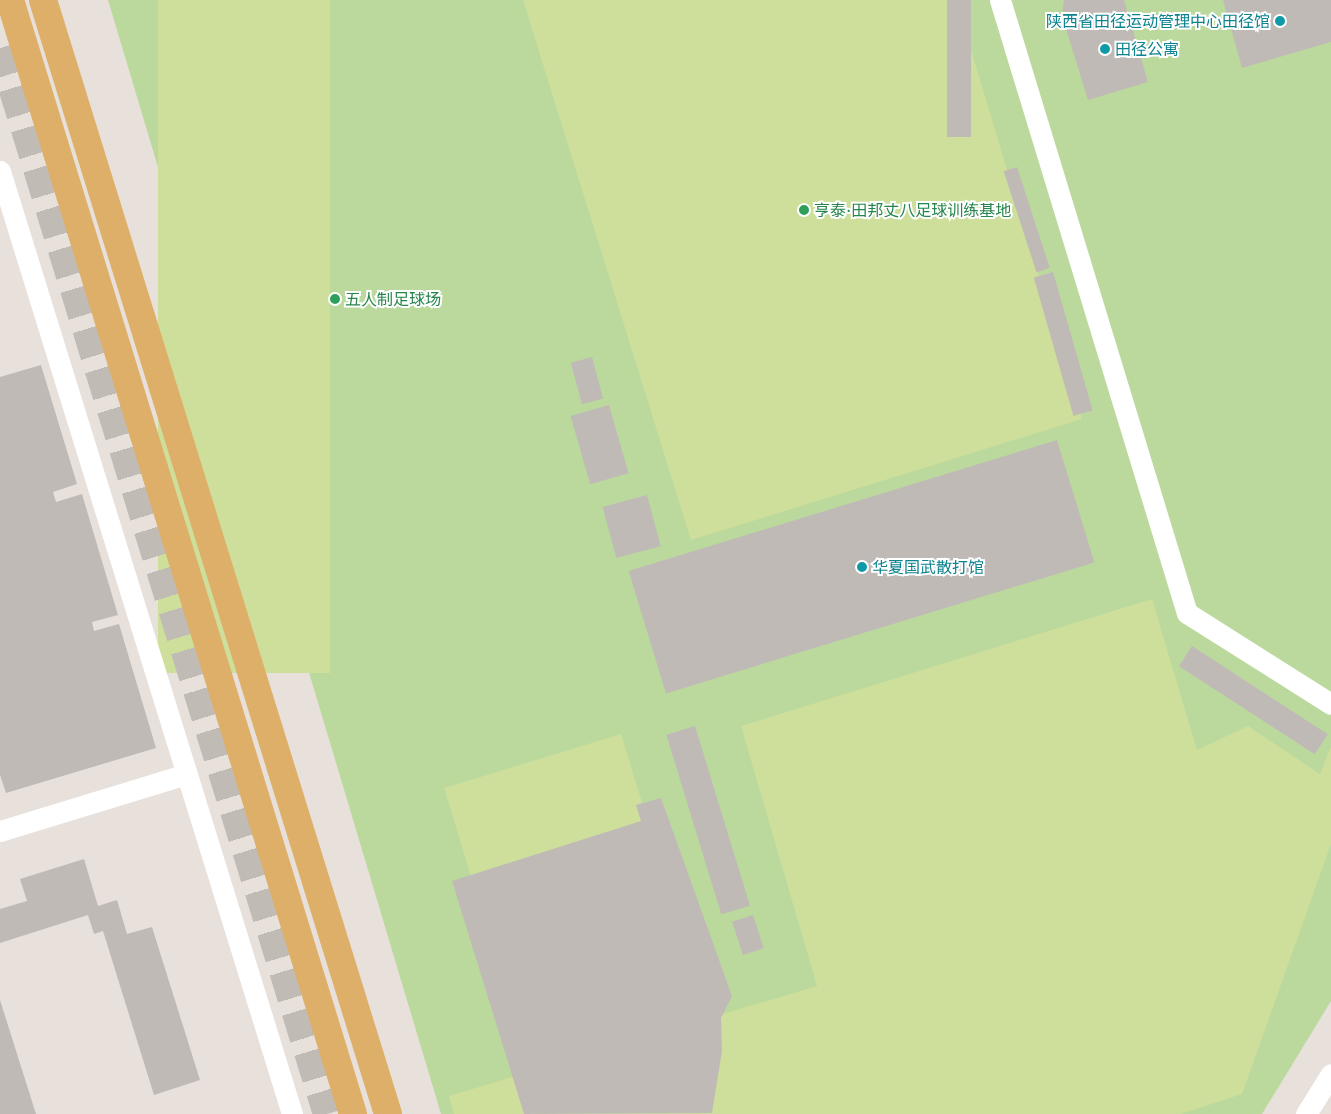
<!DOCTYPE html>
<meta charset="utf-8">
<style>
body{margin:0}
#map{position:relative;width:1331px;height:1114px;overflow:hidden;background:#e8e0da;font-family:"IBM Plex Sans","Noto Sans SC",sans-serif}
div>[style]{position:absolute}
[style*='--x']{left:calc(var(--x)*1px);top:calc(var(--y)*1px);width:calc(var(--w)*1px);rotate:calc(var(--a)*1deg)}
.green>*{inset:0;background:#bbd99d}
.pitch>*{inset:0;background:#cddf9a;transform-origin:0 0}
.building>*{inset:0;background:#c0bab7;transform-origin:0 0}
.highway-tunnel>*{height:28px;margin-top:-14px;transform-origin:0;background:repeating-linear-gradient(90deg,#c1bbb6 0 28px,transparent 0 42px)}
.street>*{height:21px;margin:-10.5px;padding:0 10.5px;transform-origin:10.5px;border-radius:10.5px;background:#fff}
.primary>*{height:28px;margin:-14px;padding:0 14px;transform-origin:14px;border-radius:14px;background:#deaf69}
.dots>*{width:14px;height:14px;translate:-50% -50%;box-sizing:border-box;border:2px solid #fff;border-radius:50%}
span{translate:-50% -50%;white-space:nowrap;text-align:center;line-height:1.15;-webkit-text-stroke:4px #fff;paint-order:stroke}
.culture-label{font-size:16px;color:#0d838f}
.right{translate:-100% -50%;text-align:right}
.left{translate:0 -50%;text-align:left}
.leisure-label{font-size:16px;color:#27864d}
</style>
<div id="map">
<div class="green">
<div style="clip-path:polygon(108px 0,1331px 0,1331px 1001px,1262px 1114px,441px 1114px)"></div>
</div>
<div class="pitch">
<div style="left:158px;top:0;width:172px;height:673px"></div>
<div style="clip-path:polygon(523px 0,956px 0,1082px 419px,691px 540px)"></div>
<div style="clip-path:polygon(1152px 599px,1197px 750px,1248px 726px,1320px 774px,1331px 747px,1331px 844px,1242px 1094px,1181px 1114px,454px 1114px,449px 1096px,817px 986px,741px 726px)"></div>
<div style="left:621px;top:734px;width:285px;height:185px;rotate:73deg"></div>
</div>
<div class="building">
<div style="left:947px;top:0;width:24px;height:137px"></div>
<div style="clip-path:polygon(1064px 0,1124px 0,1148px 82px,1088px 100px,1062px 16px)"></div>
<div style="clip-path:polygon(1223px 0,1331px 0,1331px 42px,1242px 68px)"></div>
<div style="left:1017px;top:167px;width:106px;height:14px;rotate:72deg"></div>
<div style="left:1053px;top:272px;width:144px;height:20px;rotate:74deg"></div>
<div style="left:592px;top:357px;width:43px;height:22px;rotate:75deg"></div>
<div style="clip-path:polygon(41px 365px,77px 484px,53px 492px,56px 502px,82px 494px,118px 615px,92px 622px,94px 631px,119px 624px,156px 748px,6px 793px,0 775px,0 377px)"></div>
<div style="left:609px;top:405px;width:71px;height:40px;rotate:74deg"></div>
<div style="left:1057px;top:440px;width:128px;height:448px;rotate:73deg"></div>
<div style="left:647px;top:495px;width:53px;height:46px;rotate:75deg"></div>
<div style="left:1192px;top:646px;width:162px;height:24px;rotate:33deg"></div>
<div style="left:695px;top:726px;width:188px;height:30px;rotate:73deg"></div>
<div style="clip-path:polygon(661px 798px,732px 996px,721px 1018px,722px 1051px,712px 1113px,524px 1114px,452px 881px,641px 821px,636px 805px)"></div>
<div style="clip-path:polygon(84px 859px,98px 906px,117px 900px,127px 934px,152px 927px,200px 1080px,154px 1095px,103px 931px,94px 934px,88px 915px,0 943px,0 909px,27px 901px,20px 879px)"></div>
<div style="left:753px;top:915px;width:35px;height:22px;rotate:72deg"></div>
<div style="clip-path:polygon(0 1001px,0 1000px,36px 1114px,0 1114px)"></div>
</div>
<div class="highway-tunnel">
<div style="--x:0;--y:48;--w:1115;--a:72.95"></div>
</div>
<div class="street">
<div style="--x:1000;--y:0;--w:641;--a:73.04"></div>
<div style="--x:1187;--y:613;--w:170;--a:32.3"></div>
<div style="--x:0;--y:171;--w:987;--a:72.79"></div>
<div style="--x:0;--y:831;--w:195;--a:-17"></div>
<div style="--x:1306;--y:1114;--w:47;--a:-58"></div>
</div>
<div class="primary">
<div style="--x:10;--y:0;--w:1166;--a:72.89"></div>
<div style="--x:43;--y:0;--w:1166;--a:72.79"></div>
</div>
<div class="dots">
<div style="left:1280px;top:21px;background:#0f9aa8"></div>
<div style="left:1105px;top:49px;background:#0f9aa8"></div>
<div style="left:804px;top:210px;background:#2e9e5b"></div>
<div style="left:335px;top:299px;background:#2e9e5b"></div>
<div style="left:862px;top:567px;background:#0f9aa8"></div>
</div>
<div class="culture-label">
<span class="right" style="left:1270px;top:21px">陕西省田径运动管理中心田径馆</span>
<span class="left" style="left:1115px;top:49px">田径公寓</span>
<span class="left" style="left:872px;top:567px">华夏国武散打馆</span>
</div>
<div class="leisure-label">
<span class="left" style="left:814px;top:210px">亨泰·田邦丈八足球训练基地</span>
<span class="left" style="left:345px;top:299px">五人制足球场</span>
</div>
</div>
